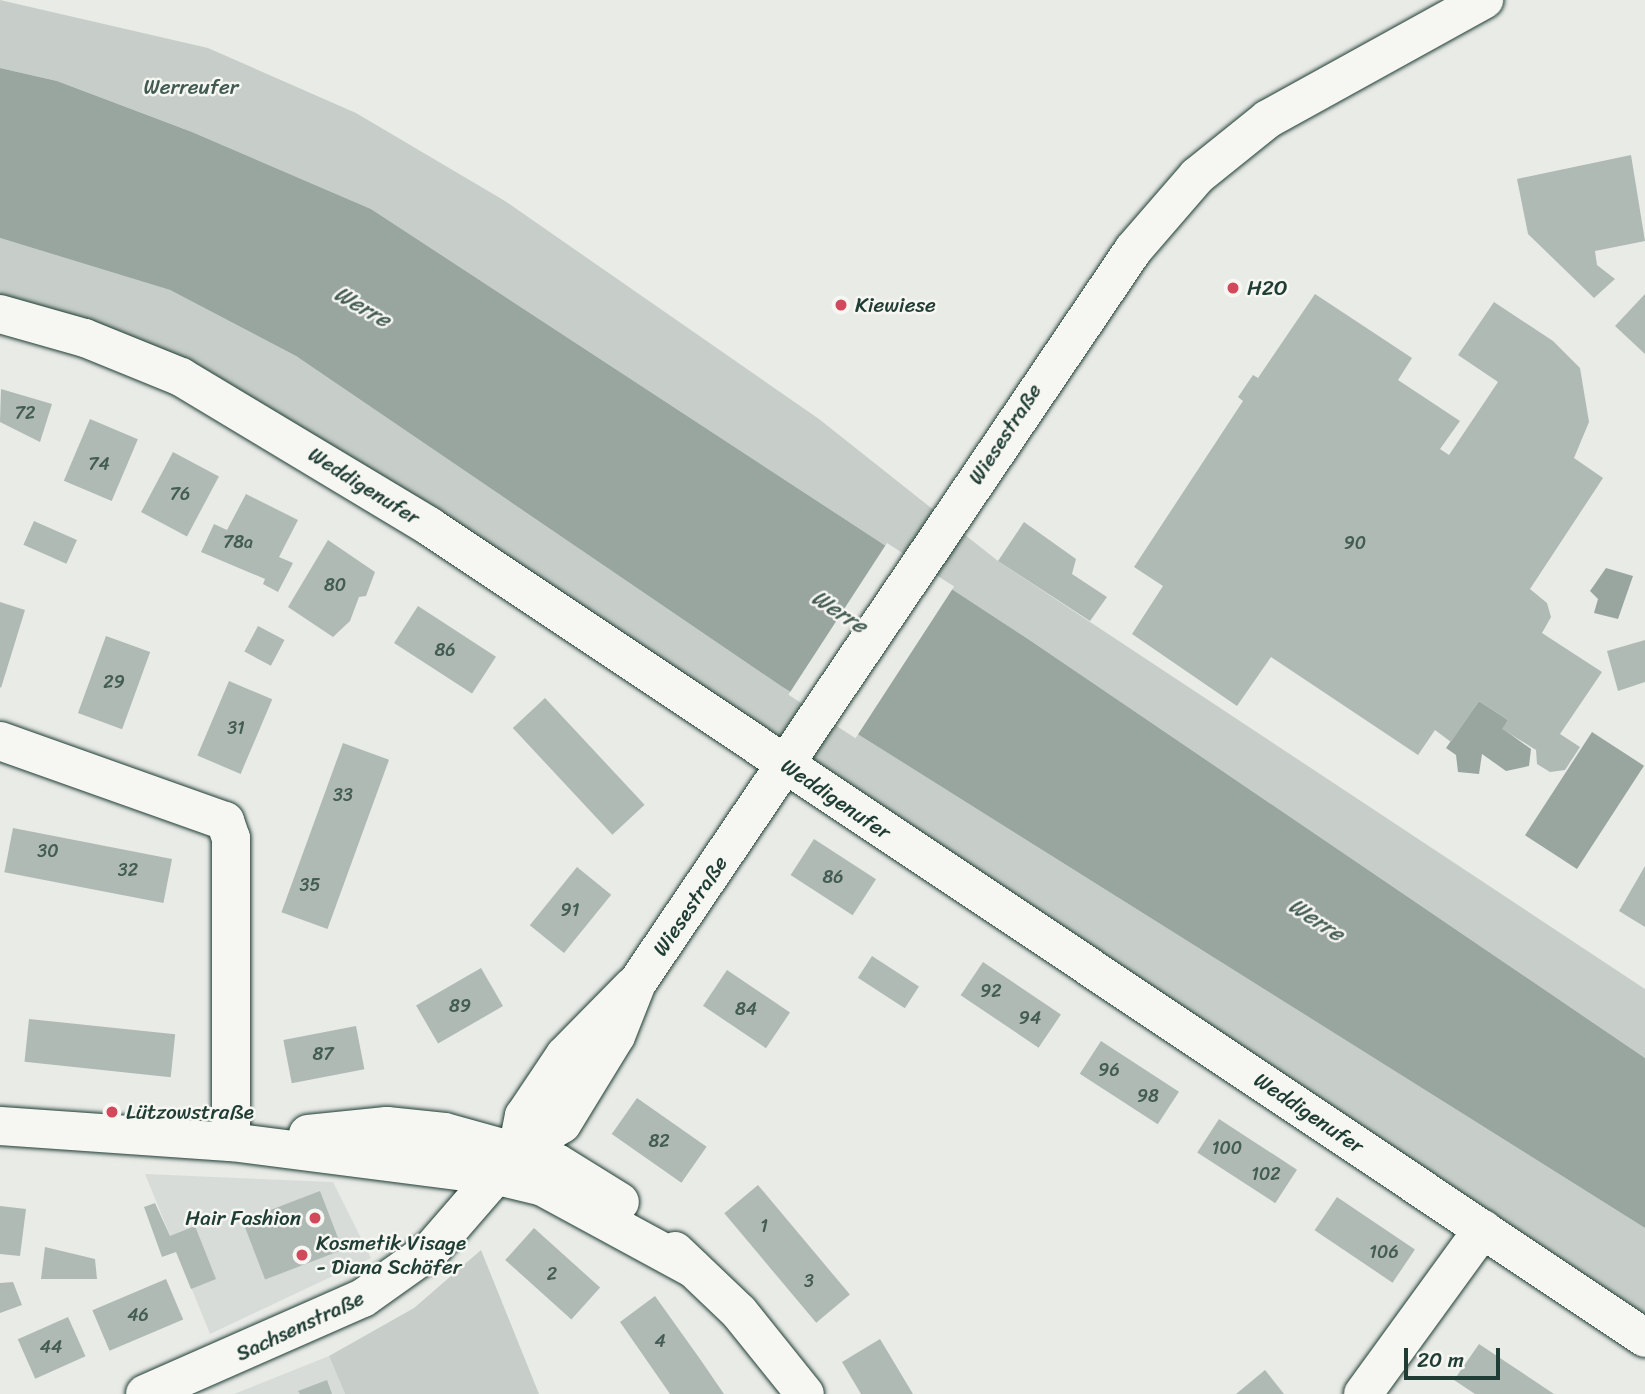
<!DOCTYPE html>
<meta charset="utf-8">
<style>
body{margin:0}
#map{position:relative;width:1645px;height:1394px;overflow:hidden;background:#e9ebe7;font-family:Sriracha,sans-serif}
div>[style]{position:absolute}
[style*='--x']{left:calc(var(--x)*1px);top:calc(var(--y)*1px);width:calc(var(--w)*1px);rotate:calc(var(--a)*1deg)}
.built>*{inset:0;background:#d8dcd8}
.green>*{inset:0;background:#c7cec9}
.water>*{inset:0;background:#99a6a0;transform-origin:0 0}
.pier>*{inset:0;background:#e9ebe7;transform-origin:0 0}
.building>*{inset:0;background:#b0bab5;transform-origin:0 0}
.roads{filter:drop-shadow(0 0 2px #1f3d34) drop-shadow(0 0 2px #1f3d34)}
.street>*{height:38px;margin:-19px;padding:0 19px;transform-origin:19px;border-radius:19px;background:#f6f6f2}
.dots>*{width:19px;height:19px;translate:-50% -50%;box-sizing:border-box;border:4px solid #f6f6f2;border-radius:50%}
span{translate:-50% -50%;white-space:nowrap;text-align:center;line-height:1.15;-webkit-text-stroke:5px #f6f6f2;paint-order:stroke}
.number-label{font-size:18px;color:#435c54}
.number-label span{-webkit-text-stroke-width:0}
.park-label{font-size:21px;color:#415a52}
.poi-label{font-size:21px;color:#1f3d34}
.left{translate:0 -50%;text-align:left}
.right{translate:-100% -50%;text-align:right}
.street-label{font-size:21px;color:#1f3d34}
.water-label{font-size:23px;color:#445c54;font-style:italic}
.scale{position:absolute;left:1404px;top:1348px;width:96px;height:32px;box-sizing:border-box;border:4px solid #1f3d34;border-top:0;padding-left:9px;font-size:21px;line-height:24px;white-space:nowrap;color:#1f3d34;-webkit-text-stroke:5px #f6f6f2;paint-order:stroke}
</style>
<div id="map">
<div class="built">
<div style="clip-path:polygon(145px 1174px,333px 1182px,371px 1258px,210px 1334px)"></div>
<div style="clip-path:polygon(329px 1356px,345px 1394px,234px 1394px)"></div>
</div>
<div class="green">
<div style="clip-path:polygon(0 0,208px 48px,356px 113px,505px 201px,819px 419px,998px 561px,1645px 989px,1645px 1058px,1028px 639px,371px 209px,192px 132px,57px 81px,0 68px)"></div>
<div style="clip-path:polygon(0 238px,170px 290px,296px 356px,781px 686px,1645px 1228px,1645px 1324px,427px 515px,0 306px)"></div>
<div style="clip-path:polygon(481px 1250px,539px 1394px,345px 1394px,329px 1356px,414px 1308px)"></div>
</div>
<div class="water">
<div style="clip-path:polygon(0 68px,57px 81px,192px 132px,371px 209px,1028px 639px,1645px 1058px,1645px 1228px,781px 686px,296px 356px,170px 290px,0 238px)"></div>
<div style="clip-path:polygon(1606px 568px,1633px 576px,1618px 619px,1594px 613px,1598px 599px,1590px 591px)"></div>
<div style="clip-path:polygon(1479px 701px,1508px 720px,1503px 729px,1531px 749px,1529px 766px,1506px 771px,1482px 754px,1479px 774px,1458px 772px,1456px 755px,1446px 748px)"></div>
<div style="left:1592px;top:732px;width:62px;height:123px;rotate:33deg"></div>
</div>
<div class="pier">
<div style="left:887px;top:543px;width:80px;height:181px;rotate:33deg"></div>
</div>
<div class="building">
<div style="clip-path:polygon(1631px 155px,1645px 241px,1595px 251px,1597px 265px,1615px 279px,1594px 298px,1528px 234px,1517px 179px)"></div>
<div style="clip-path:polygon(1315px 294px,1412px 358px,1398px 380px,1460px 421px,1440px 449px,1449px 455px,1498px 382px,1458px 355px,1494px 302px,1553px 341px,1580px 368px,1589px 422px,1574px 458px,1603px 478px,1530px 589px,1547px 603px,1551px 617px,1542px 633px,1602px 672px,1560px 734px,1580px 747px,1565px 770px,1550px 772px,1537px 764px,1536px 750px,1502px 729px,1508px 720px,1479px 701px,1451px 742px,1435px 730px,1418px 755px,1271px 657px,1237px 706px,1132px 634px,1163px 586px,1134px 567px,1243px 401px,1238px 397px,1253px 375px,1258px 378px)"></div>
<div style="clip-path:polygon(1645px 294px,1645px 354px,1615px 326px)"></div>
<div style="clip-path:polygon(1px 389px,52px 404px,40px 442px,0 422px)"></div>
<div style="left:90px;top:419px;width:52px;height:67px;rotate:23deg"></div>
<div style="left:173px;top:452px;width:52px;height:68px;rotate:28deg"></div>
<div style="clip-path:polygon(246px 494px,298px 520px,279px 557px,293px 563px,278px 592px,263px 584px,265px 579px,201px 552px,214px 524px,227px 530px)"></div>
<div style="left:34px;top:521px;width:47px;height:26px;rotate:24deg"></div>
<div style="clip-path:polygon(1024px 522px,1076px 559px,1072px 574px,1107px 597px,1090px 621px,998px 561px)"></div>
<div style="clip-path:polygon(328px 540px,375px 572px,366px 596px,359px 597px,350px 621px,333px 637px,288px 607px)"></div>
<div style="clip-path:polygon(0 602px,25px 610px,1px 688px,0 687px)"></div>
<div style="left:418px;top:606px;width:93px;height:44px;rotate:33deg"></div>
<div style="left:258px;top:626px;width:30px;height:29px;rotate:28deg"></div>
<div style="left:106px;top:636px;width:47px;height:82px;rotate:20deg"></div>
<div style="clip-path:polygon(1645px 640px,1645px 682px,1618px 691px,1607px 651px)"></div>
<div style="left:229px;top:681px;width:47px;height:81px;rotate:23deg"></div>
<div style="left:545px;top:698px;width:146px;height:44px;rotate:47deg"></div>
<div style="left:343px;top:743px;width:49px;height:180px;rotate:20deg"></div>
<div style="left:13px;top:828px;width:162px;height:45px;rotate:11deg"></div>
<div style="left:814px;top:839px;width:74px;height:43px;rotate:33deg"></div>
<div style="clip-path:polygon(1645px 866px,1645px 927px,1619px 911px)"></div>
<div style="left:577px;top:867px;width:44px;height:75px;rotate:39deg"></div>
<div style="left:872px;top:956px;width:56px;height:26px;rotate:33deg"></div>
<div style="left:983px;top:962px;width:94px;height:40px;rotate:34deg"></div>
<div style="left:481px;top:968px;width:44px;height:75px;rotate:60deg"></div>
<div style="left:727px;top:970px;width:76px;height:43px;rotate:34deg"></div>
<div style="left:29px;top:1019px;width:147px;height:43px;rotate:6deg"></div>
<div style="left:356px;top:1026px;width:44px;height:74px;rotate:79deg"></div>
<div style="left:1101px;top:1041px;width:93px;height:39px;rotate:33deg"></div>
<div style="left:637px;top:1098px;width:85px;height:44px;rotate:35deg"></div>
<div style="left:1219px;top:1119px;width:93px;height:40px;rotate:33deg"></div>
<div style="left:758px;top:1185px;width:143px;height:44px;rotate:50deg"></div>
<div style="left:320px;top:1191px;width:63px;height:83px;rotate:69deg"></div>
<div style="left:1337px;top:1197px;width:94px;height:40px;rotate:34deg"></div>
<div style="clip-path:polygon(155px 1203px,170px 1236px,195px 1226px,216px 1279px,191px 1289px,176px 1252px,162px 1257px,144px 1207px)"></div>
<div style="clip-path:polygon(0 1206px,26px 1209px,20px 1256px,0 1254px)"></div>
<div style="left:534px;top:1228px;width:89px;height:43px;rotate:42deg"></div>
<div style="clip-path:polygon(45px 1247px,95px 1259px,97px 1279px,41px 1279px)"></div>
<div style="left:166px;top:1279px;width:44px;height:80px;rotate:67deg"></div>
<div style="clip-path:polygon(13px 1282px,22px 1305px,0 1313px,0 1283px)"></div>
<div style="clip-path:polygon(655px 1296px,700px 1359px,724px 1394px,670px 1394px,620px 1322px)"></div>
<div style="left:68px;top:1317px;width:43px;height:55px;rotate:66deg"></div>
<div style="clip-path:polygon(880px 1339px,913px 1394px,861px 1394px,842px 1362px)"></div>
<div style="clip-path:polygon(1479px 1344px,1554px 1394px,1475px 1394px,1454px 1380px)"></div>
<div style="clip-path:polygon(1265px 1370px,1284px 1394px,1236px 1394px)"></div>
<div style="clip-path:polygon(327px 1380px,332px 1394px,300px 1394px,298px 1391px)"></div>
</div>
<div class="roads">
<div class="street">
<div style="--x:0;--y:314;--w:88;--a:15.8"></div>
<div style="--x:85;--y:338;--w:104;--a:22.1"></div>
<div style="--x:181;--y:377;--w:289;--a:31"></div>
<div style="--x:429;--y:526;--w:1462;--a:33.73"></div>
<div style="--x:0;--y:741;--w:239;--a:19.6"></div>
<div style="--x:225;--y:821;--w:18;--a:71"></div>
<div style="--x:231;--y:838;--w:304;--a:90"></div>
<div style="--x:0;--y:1126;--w:232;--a:4"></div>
<div style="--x:231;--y:1142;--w:269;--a:7.3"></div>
<div style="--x:498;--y:1176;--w:46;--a:13.7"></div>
<div style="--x:543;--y:1187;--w:170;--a:28.5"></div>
<div style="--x:308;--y:1134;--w:79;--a:-5.8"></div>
<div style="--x:387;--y:1126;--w:58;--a:5.9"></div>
<div style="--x:445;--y:1132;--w:116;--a:15.5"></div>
<div style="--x:557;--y:1163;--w:74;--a:31.8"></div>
<div style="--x:517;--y:1151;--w:36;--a:-79"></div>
<div style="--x:524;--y:1116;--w:73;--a:-56.1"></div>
<div style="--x:565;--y:1055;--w:97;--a:-45.4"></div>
<div style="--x:675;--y:1251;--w:88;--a:43.6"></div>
<div style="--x:739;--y:1312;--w:105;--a:51.2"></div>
<div style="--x:145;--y:1394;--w:238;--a:-23.8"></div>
<div style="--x:363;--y:1298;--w:85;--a:-35.4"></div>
<div style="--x:432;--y:1249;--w:130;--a:-49.1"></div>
<div style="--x:517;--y:1151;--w:52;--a:-31"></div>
<div style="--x:562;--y:1124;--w:103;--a:-58.5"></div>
<div style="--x:616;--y:1036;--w:57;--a:-68.4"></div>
<div style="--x:637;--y:983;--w:885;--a:-55.91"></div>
<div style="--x:1133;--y:250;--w:98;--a:-49.1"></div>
<div style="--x:1197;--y:176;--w:91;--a:-38.8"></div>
<div style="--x:1268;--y:119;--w:247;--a:-28.9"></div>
<div style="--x:1363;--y:1394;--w:204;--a:-54"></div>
</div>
</div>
<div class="dots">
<div style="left:1233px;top:288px;background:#d1495b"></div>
<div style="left:841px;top:305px;background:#d1495b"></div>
<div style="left:112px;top:1112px;background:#d1495b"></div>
<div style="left:315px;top:1218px;background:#d1495b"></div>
<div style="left:302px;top:1255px;background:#d1495b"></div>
</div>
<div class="number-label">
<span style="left:25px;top:413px">72</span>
<span style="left:99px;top:464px">74</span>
<span style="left:180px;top:494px">76</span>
<span style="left:238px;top:542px">78a</span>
<span style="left:1355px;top:543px">90</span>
<span style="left:335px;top:585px">80</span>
<span style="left:445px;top:650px">86</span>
<span style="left:114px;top:682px">29</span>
<span style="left:236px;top:728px">31</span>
<span style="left:343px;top:795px">33</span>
<span style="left:48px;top:851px">30</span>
<span style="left:128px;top:870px">32</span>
<span style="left:833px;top:877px">86</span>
<span style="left:310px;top:885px">35</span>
<span style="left:570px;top:910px">91</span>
<span style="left:991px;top:991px">92</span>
<span style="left:460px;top:1006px">89</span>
<span style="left:746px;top:1009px">84</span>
<span style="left:1030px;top:1018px">94</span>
<span style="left:323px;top:1054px">87</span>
<span style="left:1109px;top:1070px">96</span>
<span style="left:1148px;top:1096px">98</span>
<span style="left:659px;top:1141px">82</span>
<span style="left:1227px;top:1148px">100</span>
<span style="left:1266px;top:1174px">102</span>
<span style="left:764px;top:1226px">1</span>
<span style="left:1384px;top:1252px">106</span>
<span style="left:552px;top:1274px">2</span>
<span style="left:809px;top:1281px">3</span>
<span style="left:138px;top:1315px">46</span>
<span style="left:660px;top:1341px">4</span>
<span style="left:51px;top:1347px">44</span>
</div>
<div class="park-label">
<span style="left:191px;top:87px">Werreufer</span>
</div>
<div class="poi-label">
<span class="left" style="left:1247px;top:288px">H2O</span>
<span class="left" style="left:855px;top:305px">Kiewiese</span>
<span class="left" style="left:126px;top:1112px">Lützowstraße</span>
<span class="right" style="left:301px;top:1218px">Hair Fashion</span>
<span class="left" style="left:316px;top:1255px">Kosmetik Visage<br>- Diana Schäfer</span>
</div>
<div class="street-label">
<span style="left:1005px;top:434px;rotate:-57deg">Wiesestraße</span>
<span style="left:364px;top:486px;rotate:32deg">Weddigenufer</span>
<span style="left:836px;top:799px;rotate:34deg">Weddigenufer</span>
<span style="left:690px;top:906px;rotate:-56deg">Wiesestraße</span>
<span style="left:1309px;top:1113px;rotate:34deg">Weddigenufer</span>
<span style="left:300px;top:1326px;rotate:-25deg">Sachsenstraße</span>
</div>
<div class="water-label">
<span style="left:362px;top:307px;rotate:30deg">Werre</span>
<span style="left:839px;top:612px;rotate:33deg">Werre</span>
<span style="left:1316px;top:920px;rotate:33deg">Werre</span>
</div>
<div class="scale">20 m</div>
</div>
